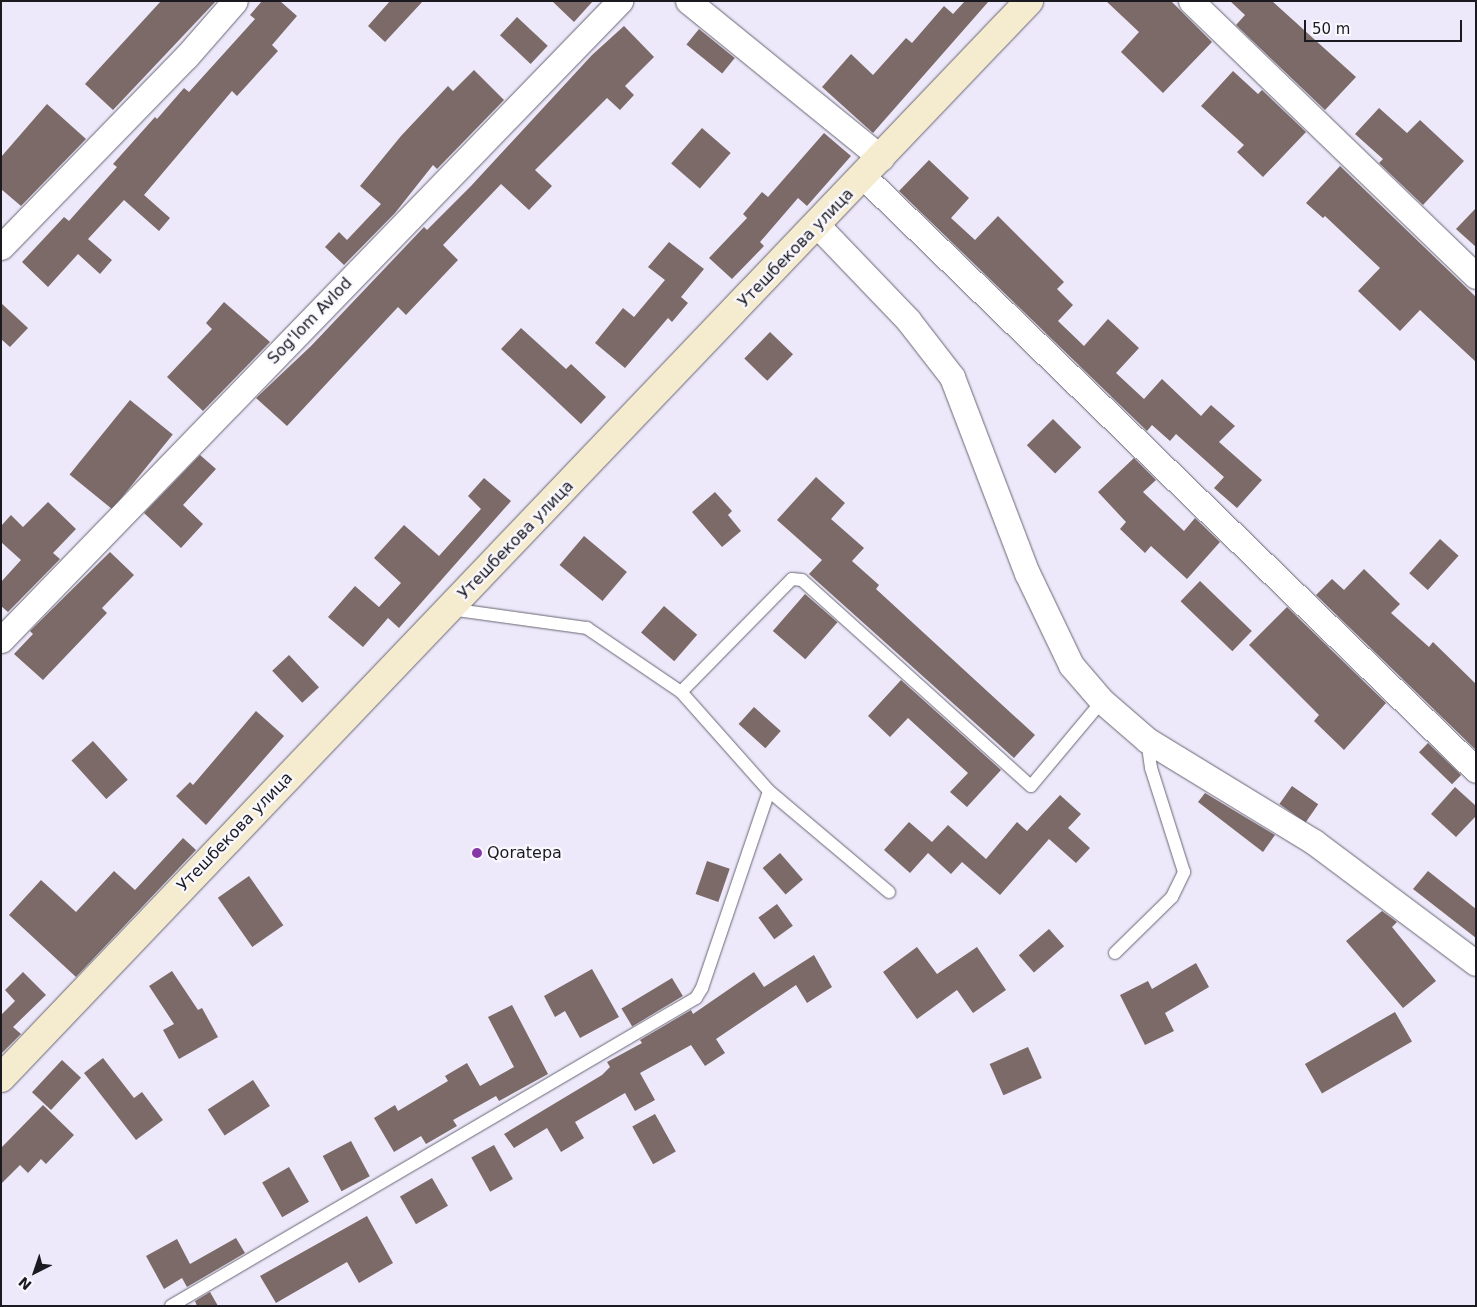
<!DOCTYPE html>
<meta charset="utf-8">
<style>
body{margin:0}
#map{position:relative;width:1477px;height:1307px;overflow:hidden;background:#ede9fa;font-family:"DejaVu Sans",sans-serif}
div>[style]{position:absolute}
[style*='--x']{left:calc(var(--x)*1px);top:calc(var(--y)*1px);width:calc(var(--w)*1px);rotate:calc(var(--a)*1deg)}
.building>*{inset:0;background:#7b6a67;transform-origin:0 0}
.roads{filter:drop-shadow(0 0 1px #686573) drop-shadow(0 0 1px #686573)}
.service>*{height:12px;margin:-6px;padding:0 6px;transform-origin:6px;border-radius:6px;background:#fff}
.minor>*{height:25px;margin:-12.5px;padding:0 12.5px;transform-origin:12.5px;border-radius:12.5px;background:#fff}
.secondary>*{height:28px;margin:-14px;padding:0 14px;transform-origin:14px;border-radius:14px;background:#f5ebce}
.dots>*{width:14px;height:14px;translate:-50% -50%;box-sizing:border-box;border:2px solid #faf8ff;border-radius:50%}
span{translate:-50% -50%;white-space:nowrap;text-align:center;line-height:1.15;-webkit-text-stroke:4.5px #faf8ff;paint-order:stroke}
.street-label{font-size:16px;color:#1b1a20}
.poi-label{font-size:16px;color:#1b1a20}
.left{translate:0 -50%;text-align:left}
.frame{position:absolute;inset:0;border:2px solid #1b1a20;pointer-events:none}
.north{position:absolute;left:10px;top:1247px;width:50px;height:50px;-webkit-text-stroke:4px #faf8ff;paint-order:stroke;rotate:221deg;font-size:14px;font-weight:700;line-height:20px;text-align:center;color:#1b1a20}
.north::after{content:'';display:block;margin:auto;width:18px;height:22px;background:#1b1a20;clip-path:polygon(50% 0,100% 100%,50% 72%,0 100%)}
.scale{position:absolute;left:1304px;top:20px;width:158px;height:22px;box-sizing:border-box;border:2px solid #1b1a20;border-top:0;padding-left:6px;font-size:15px;line-height:18px;white-space:nowrap;color:#1b1a20;-webkit-text-stroke:4px #faf8ff;paint-order:stroke}
</style>
<div id="map">
<div class="building">
<div style="clip-path:polygon(161px 1px,216px 1px,113px 110px,85px 84px)"></div>
<div style="clip-path:polygon(262px 1px,280px 1px,297px 16px,272px 45px,278px 51px,237px 96px,232px 91px,144px 195px,170px 218px,159px 231px,124px 200px,88px 239px,112px 260px,100px 274px,78px 254px,48px 287px,22px 262px,64px 217px,69px 221px,117px 167px,113px 164px,155px 117px,157px 119px,184px 88px,189px 92px,255px 19px,250px 15px)"></div>
<div style="clip-path:polygon(390px 1px,423px 1px,385px 42px,368px 26px)"></div>
<div style="clip-path:polygon(552px 1px,593px 1px,574px 22px)"></div>
<div style="clip-path:polygon(965px 1px,989px 1px,873px 133px,822px 87px,851px 54px,873px 75px,906px 38px,912px 43px,944px 6px,953px 14px)"></div>
<div style="clip-path:polygon(1106px 1px,1171px 1px,1212px 42px,1163px 93px,1121px 52px,1139px 32px)"></div>
<div style="clip-path:polygon(1230px 1px,1272px 1px,1356px 77px,1325px 110px,1236px 25px,1245px 15px)"></div>
<div style="left:517px;top:17px;width:42px;height:25px;rotate:43deg"></div>
<div style="clip-path:polygon(624px 26px,654px 57px,625px 86px,634px 95px,620px 110px,607px 98px,535px 170px,552px 186px,529px 210px,501px 184px,443px 245px,458px 260px,406px 315px,398px 307px,287px 426px,256px 398px,311px 346px,424px 227px,427px 230px,471px 186px,592px 55px)"></div>
<div style="left:699px;top:29px;width:46px;height:20px;rotate:39deg"></div>
<div style="clip-path:polygon(474px 70px,504px 100px,437px 169px,433px 165px,395px 213px,344px 265px,325px 247px,339px 232px,347px 240px,381px 204px,360px 186px,401px 136px,448px 86px,453px 91px)"></div>
<div style="clip-path:polygon(1233px 71px,1258px 94px,1262px 90px,1306px 132px,1263px 177px,1237px 152px,1244px 145px,1201px 106px)"></div>
<div style="clip-path:polygon(47px 104px,86px 139px,21px 206px,1px 189px,1px 157px)"></div>
<div style="clip-path:polygon(1379px 108px,1407px 133px,1420px 120px,1464px 161px,1423px 205px,1379px 163px,1383px 159px,1355px 134px)"></div>
<div style="left:702px;top:128px;width:38px;height:47px;rotate:41deg"></div>
<div style="clip-path:polygon(824px 133px,851px 156px,807px 206px,798px 198px,760px 242px,764px 246px,732px 279px,709px 258px,747px 218px,743px 214px,762px 192px,768px 197px)"></div>
<div style="clip-path:polygon(929px 160px,969px 198px,951px 218px,975px 240px,998px 216px,1064px 282px,1057px 289px,1073px 305px,1058px 321px,1084px 346px,1108px 319px,1139px 348px,1116px 373px,1144px 399px,1162px 379px,1201px 416px,1211px 405px,1235px 426px,1219px 442px,1262px 480px,1237px 508px,1214px 488px,1224px 477px,1176px 434px,1170px 441px,1152px 425px,1147px 431px,899px 191px)"></div>
<div style="clip-path:polygon(1340px 166px,1476px 297px,1476px 362px,1420px 310px,1400px 331px,1358px 291px,1380px 268px,1325px 216px,1323px 218px,1306px 203px)"></div>
<div style="clip-path:polygon(1476px 208px,1476px 247px,1456px 229px)"></div>
<div style="clip-path:polygon(669px 242px,704px 269px,681px 297px,688px 303px,672px 322px,668px 318px,625px 368px,595px 343px,623px 308px,634px 317px,665px 280px,648px 267px)"></div>
<div style="clip-path:polygon(224px 302px,270px 342px,203px 411px,167px 377px,212px 329px,206px 323px)"></div>
<div style="clip-path:polygon(1px 303px,28px 328px,10px 347px,1px 339px)"></div>
<div style="clip-path:polygon(521px 328px,566px 369px,571px 364px,606px 397px,581px 424px,501px 349px)"></div>
<div style="left:770px;top:332px;width:32px;height:37px;rotate:44deg"></div>
<div style="left:130px;top:400px;width:55px;height:96px;rotate:39deg"></div>
<div style="left:1053px;top:419px;width:40px;height:37px;rotate:45deg"></div>
<div style="clip-path:polygon(200px 455px,216px 469px,183px 505px,203px 524px,181px 548px,144px 513px)"></div>
<div style="clip-path:polygon(1134px 458px,1156px 480px,1143px 492px,1184px 531px,1195px 518px,1220px 542px,1187px 579px,1151px 546px,1145px 553px,1120px 529px,1126px 522px,1098px 492px)"></div>
<div style="clip-path:polygon(816px 477px,845px 503px,831px 519px,864px 548px,852px 561px,879px 585px,876px 589px,1035px 735px,1014px 758px,809px 574px,822px 560px,777px 520px)"></div>
<div style="clip-path:polygon(484px 478px,511px 501px,399px 628px,388px 618px,363px 647px,328px 617px,355px 586px,379px 607px,401px 583px,374px 558px,404px 525px,439px 556px,481px 509px,468px 496px)"></div>
<div style="clip-path:polygon(715px 492px,732px 511px,728px 515px,741px 531px,722px 547px,692px 512px)"></div>
<div style="clip-path:polygon(48px 502px,76px 529px,53px 553px,60px 559px,8px 612px,1px 606px,1px 582px,21px 560px,1px 542px,1px 526px,11px 515px,23px 527px)"></div>
<div style="left:584px;top:536px;width:56px;height:38px;rotate:40deg"></div>
<div style="left:1440px;top:539px;width:25px;height:46px;rotate:42deg"></div>
<div style="clip-path:polygon(110px 552px,134px 575px,102px 608px,107px 613px,43px 680px,14px 654px,33px 634px,30px 631px)"></div>
<div style="clip-path:polygon(1364px 569px,1400px 604px,1391px 613px,1429px 647px,1433px 642px,1476px 684px,1476px 750px,1316px 595px,1332px 579px,1344px 590px)"></div>
<div style="left:1200px;top:581px;width:72px;height:28px;rotate:44deg"></div>
<div style="left:805px;top:594px;width:43px;height:49px;rotate:41deg"></div>
<div style="left:664px;top:606px;width:44px;height:35px;rotate:41deg"></div>
<div style="clip-path:polygon(1287px 607px,1386px 703px,1344px 750px,1314px 721px,1319px 715px,1249px 645px)"></div>
<div style="left:289px;top:655px;width:44px;height:23px;rotate:47deg"></div>
<div style="clip-path:polygon(901px 680px,1001px 770px,967px 807px,950px 792px,968px 773px,908px 718px,890px 737px,868px 716px)"></div>
<div style="left:754px;top:707px;width:36px;height:23px;rotate:42deg"></div>
<div style="clip-path:polygon(256px 711px,284px 736px,206px 825px,176px 796px,190px 782px,193px 785px)"></div>
<div style="left:93px;top:741px;width:52px;height:29px;rotate:48deg"></div>
<div style="left:1428px;top:743px;width:46px;height:13px;rotate:44deg"></div>
<div style="left:1292px;top:786px;width:32px;height:22px;rotate:35deg"></div>
<div style="clip-path:polygon(1455px 787px,1476px 806px,1476px 816px,1456px 837px,1431px 814px)"></div>
<div style="clip-path:polygon(1205px 793px,1275px 835px,1263px 852px,1198px 802px)"></div>
<div style="clip-path:polygon(1060px 795px,1081px 814px,1068px 828px,1090px 848px,1076px 863px,1049px 839px,1000px 895px,962px 862px,951px 874px,928px 853px,910px 873px,884px 850px,909px 822px,932px 842px,948px 825px,986px 859px,1017px 822px,1027px 831px)"></div>
<div style="clip-path:polygon(183px 838px,196px 850px,76px 977px,9px 915px,41px 880px,76px 912px,114px 871px,135px 890px)"></div>
<div style="left:780px;top:853px;width:35px;height:23px;rotate:49deg"></div>
<div style="left:707px;top:861px;width:24px;height:35px;rotate:19deg"></div>
<div style="clip-path:polygon(1428px 871px,1476px 909px,1476px 938px,1413px 889px)"></div>
<div style="left:249px;top:876px;width:60px;height:38px;rotate:55deg"></div>
<div style="left:777px;top:904px;width:27px;height:23px;rotate:54deg"></div>
<div style="clip-path:polygon(1382px 911px,1397px 922px,1392px 927px,1436px 981px,1403px 1008px,1346px 941px)"></div>
<div style="left:1049px;top:929px;width:23px;height:40px;rotate:49deg"></div>
<div style="clip-path:polygon(917px 947px,937px 974px,977px 947px,1006px 990px,973px 1013px,957px 990px,917px 1019px,883px 972px)"></div>
<div style="clip-path:polygon(814px 955px,832px 987px,807px 1003px,796px 985px,716px 1039px,725px 1053px,705px 1066px,691px 1045px,640px 1073px,655px 1100px,635px 1111px,625px 1093px,575px 1122px,584px 1138px,561px 1152px,547px 1128px,514px 1148px,504px 1134px,602px 1075px,610px 1067px,607px 1062px,642px 1043px,640px 1040px,691px 1010px,693px 1014px,754px 972px,764px 987px)"></div>
<div style="clip-path:polygon(1196px 963px,1209px 987px,1165px 1013px,1174px 1031px,1145px 1045px,1120px 995px,1148px 981px,1152px 989px)"></div>
<div style="clip-path:polygon(592px 969px,619px 1017px,580px 1038px,565px 1011px,555px 1017px,544px 996px)"></div>
<div style="clip-path:polygon(172px 971px,198px 1010px,202px 1008px,218px 1037px,179px 1059px,163px 1030px,174px 1024px,149px 986px)"></div>
<div style="clip-path:polygon(23px 972px,46px 995px,13px 1027px,21px 1034px,1px 1054px,1px 1015px,15px 1001px,5px 990px)"></div>
<div style="left:672px;top:978px;width:21px;height:59px;rotate:59deg"></div>
<div style="clip-path:polygon(512px 1005px,548px 1074px,499px 1101px,496px 1096px,453px 1120px,457px 1126px,426px 1144px,421px 1136px,394px 1152px,374px 1118px,395px 1105px,398px 1111px,448px 1081px,445px 1076px,467px 1063px,480px 1086px,514px 1067px,488px 1017px)"></div>
<div style="left:1395px;top:1012px;width:34px;height:104px;rotate:60deg"></div>
<div style="left:1028px;top:1047px;width:34px;height:42px;rotate:66deg"></div>
<div style="clip-path:polygon(103px 1058px,134px 1098px,142px 1092px,163px 1120px,136px 1140px,84px 1073px)"></div>
<div style="left:62px;top:1060px;width:26px;height:44px;rotate:43deg"></div>
<div style="left:253px;top:1080px;width:31px;height:54px;rotate:57deg"></div>
<div style="clip-path:polygon(43px 1105px,74px 1135px,46px 1164px,41px 1159px,28px 1173px,20px 1165px,1px 1184px,1px 1148px)"></div>
<div style="left:655px;top:1114px;width:43px;height:26px;rotate:61deg"></div>
<div style="left:351px;top:1141px;width:40px;height:32px;rotate:62deg"></div>
<div style="left:494px;top:1145px;width:39px;height:26px;rotate:61deg"></div>
<div style="left:289px;top:1167px;width:40px;height:31px;rotate:60deg"></div>
<div style="left:432px;top:1178px;width:32px;height:37px;rotate:60deg"></div>
<div style="clip-path:polygon(367px 1216px,393px 1263px,359px 1283px,347px 1262px,276px 1303px,260px 1276px)"></div>
<div style="clip-path:polygon(236px 1238px,245px 1253px,187px 1287px,182px 1278px,164px 1289px,146px 1256px,177px 1239px,190px 1264px)"></div>
<div style="clip-path:polygon(210px 1292px,218px 1306px,197px 1306px,195px 1301px)"></div>
</div>
<div class="roads">
<div class="service">
<div style="--x:681;--y:692;--w:158;--a:-45.5"></div>
<div style="--x:792;--y:579;--w:10;--a:6"></div>
<div style="--x:802;--y:580;--w:308;--a:42"></div>
<div style="--x:1031;--y:786;--w:111;--a:-50.1"></div>
<div style="--x:769;--y:791;--w:157;--a:40.1"></div>
<div style="--x:1115;--y:953;--w:80;--a:-44.5"></div>
<div style="--x:1172;--y:897;--w:28;--a:-64"></div>
<div style="--x:1184;--y:872;--w:109;--a:-107.6"></div>
<div style="--x:1151;--y:768;--w:28;--a:-98"></div>
<div style="--x:171;--y:1306;--w:609;--a:-30.4"></div>
<div style="--x:696;--y:998;--w:12;--a:-59"></div>
<div style="--x:702;--y:988;--w:208;--a:-71.2"></div>
<div style="--x:769;--y:791;--w:132;--a:-131.6"></div>
<div style="--x:681;--y:692;--w:114;--a:-145.8"></div>
<div style="--x:587;--y:628;--w:138;--a:-172.1"></div>
</div>
<div class="minor">
<div style="--x:688;--y:1;--w:249;--a:39.1"></div>
<div style="--x:1191;--y:1;--w:396;--a:44"></div>
<div style="--x:864;--y:177;--w:852;--a:44.1"></div>
<div style="--x:817;--y:225;--w:132;--a:46.2"></div>
<div style="--x:908;--y:320;--w:72;--a:52.3"></div>
<div style="--x:952;--y:377;--w:210;--a:69.1"></div>
<div style="--x:1027;--y:573;--w:102;--a:64.4"></div>
<div style="--x:1071;--y:665;--w:48;--a:49.3"></div>
<div style="--x:1102;--y:701;--w:60;--a:40.9"></div>
<div style="--x:1147;--y:740;--w:196;--a:31.4"></div>
<div style="--x:1314;--y:842;--w:202;--a:36.8"></div>
<div style="--x:1;--y:247;--w:265;--a:-45.8"></div>
<div style="--x:186;--y:57;--w:74;--a:-48.8"></div>
<div style="--x:1;--y:640;--w:890;--a:-45.91"></div>
</div>
<div class="secondary">
<div style="--x:1;--y:1078;--w:1489;--a:-46.33"></div>
</div>
</div>
<div class="dots">
<div style="left:477px;top:853px;background:#8638a9"></div>
</div>
<div class="street-label">
<span style="left:796px;top:248px;rotate:-46deg">Утешбекова улица</span>
<span style="left:310px;top:321px;rotate:-46deg">Sog'lom Avlod</span>
<span style="left:516px;top:540px;rotate:-46deg">Утешбекова улица</span>
<span style="left:235px;top:832px;rotate:-46deg">Утешбекова улица</span>
</div>
<div class="poi-label">
<span class="left" style="left:487px;top:853px">Qoratepa</span>
</div>
<div class="frame"></div>
<div class="north">N</div>
<div class="scale">50 m</div>
</div>
